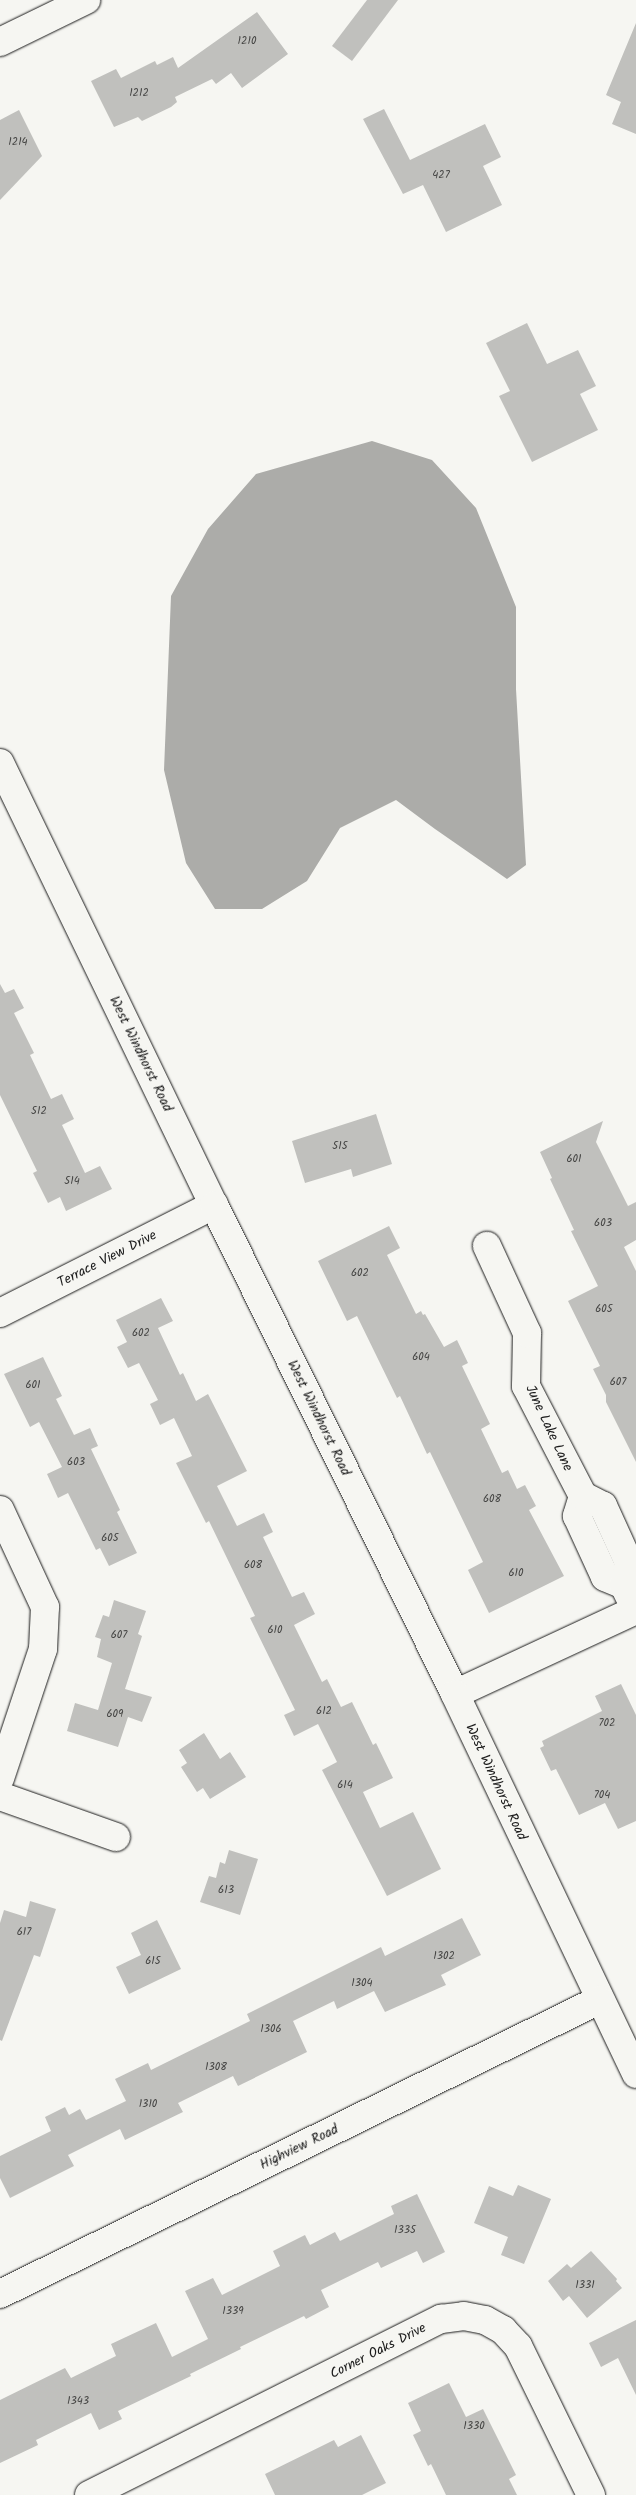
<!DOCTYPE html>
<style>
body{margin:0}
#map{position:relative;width:636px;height:2495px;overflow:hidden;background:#f6f6f2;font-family:Kalam,sans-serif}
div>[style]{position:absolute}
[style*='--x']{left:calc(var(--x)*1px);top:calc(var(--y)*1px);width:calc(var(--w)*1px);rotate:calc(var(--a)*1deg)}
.water>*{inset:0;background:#acaca9}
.building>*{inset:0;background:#c0c0bd}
.roads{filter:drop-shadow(0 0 1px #1c1c1c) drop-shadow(0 0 1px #1c1c1c)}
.street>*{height:28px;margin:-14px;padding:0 14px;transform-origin:14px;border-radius:14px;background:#f6f6f2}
.secondary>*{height:28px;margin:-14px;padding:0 14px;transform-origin:14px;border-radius:14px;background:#f6f6f2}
span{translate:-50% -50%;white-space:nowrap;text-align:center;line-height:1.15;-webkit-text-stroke:4px #f6f6f2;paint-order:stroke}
.number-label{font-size:11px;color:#454544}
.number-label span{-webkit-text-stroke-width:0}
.street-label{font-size:14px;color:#1c1c1c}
</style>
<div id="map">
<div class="water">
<div style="clip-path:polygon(372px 441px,432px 460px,476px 508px,516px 607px,516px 689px,526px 865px,507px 879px,435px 829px,396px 800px,340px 828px,307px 881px,262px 909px,215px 909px,186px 863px,164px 770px,171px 596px,208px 529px,256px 474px)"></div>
</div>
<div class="building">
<div style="clip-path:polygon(367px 0,398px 0,352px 61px,332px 46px)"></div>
<div style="clip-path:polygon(257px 12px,288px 54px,242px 88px,231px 73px,216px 84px,212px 79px,175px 97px,177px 102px,171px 107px,142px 121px,138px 117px,114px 127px,91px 81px,116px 69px,121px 78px,155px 61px,157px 65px,173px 57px,178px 68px)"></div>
<div style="clip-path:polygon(636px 23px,636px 134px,612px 124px,621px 102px,606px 95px)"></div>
<div style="clip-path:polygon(384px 109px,410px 160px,485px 124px,501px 157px,483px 166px,502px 205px,446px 232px,423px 185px,403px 194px,363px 119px)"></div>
<div style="clip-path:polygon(19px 110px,42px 156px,0 200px,0 120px)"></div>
<div style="clip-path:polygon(527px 323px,547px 364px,578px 350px,596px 386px,580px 394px,598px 430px,532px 462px,499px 396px,510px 391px,486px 343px)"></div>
<div style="clip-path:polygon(0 984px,5px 993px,14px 989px,24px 1008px,14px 1013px,34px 1053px,30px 1055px,51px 1099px,62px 1094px,74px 1119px,62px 1125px,85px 1173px,100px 1166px,112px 1189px,66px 1211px,60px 1197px,48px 1203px,33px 1173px,37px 1171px,0 1095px)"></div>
<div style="clip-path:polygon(376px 1114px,392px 1164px,353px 1177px,351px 1169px,305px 1183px,292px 1141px)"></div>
<div style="clip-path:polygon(603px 1121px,596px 1142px,628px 1206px,636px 1202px,636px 1240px,624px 1247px,636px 1271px,636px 1462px,606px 1402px,606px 1395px,593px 1369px,600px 1366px,568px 1301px,598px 1286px,571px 1231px,574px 1230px,550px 1179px,552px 1178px,540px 1152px)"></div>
<div style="clip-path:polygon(389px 1226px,400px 1248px,387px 1255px,416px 1314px,421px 1311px,423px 1315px,425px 1314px,444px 1347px,457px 1340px,468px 1363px,462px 1366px,490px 1424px,481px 1429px,502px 1473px,508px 1470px,517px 1489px,525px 1485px,536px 1506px,529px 1510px,564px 1576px,489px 1613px,468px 1570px,483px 1562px,430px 1452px,427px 1454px,400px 1396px,397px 1398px,357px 1316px,347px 1321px,318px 1261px)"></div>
<div style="clip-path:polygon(161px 1298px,173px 1321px,158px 1328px,180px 1375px,183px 1373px,196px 1401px,208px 1394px,247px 1471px,217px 1486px,237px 1526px,264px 1513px,273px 1532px,263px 1537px,292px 1597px,304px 1592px,315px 1614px,294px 1625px,322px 1682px,327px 1679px,341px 1707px,352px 1702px,373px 1745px,376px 1743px,393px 1778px,363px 1792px,380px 1828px,413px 1812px,441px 1869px,387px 1896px,322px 1770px,337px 1762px,318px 1724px,294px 1736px,284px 1715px,295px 1710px,250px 1618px,255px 1616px,209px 1521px,206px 1523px,176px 1463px,192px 1456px,174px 1418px,160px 1425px,150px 1404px,158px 1400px,139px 1363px,128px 1368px,117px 1347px,127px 1342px,116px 1320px)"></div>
<div style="clip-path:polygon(43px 1357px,62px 1396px,56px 1399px,74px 1435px,90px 1428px,98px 1446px,91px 1449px,120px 1510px,117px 1512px,137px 1553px,109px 1566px,100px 1548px,96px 1550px,68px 1493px,58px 1498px,47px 1474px,62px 1467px,39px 1422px,30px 1427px,4px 1374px)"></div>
<div style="clip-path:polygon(114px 1600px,146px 1611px,138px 1634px,142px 1636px,125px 1689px,152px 1697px,142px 1722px,128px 1717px,118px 1747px,67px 1731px,75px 1703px,98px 1710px,112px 1663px,97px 1657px,101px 1639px,95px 1637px,103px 1615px,109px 1617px)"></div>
<div style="clip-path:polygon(621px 1684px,636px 1715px,636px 1821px,618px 1829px,605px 1803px,579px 1815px,556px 1769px,551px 1771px,540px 1748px,544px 1746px,542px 1741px,602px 1711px,595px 1696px)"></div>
<div style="clip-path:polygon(204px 1733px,220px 1759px,230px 1752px,246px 1777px,210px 1799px,203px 1788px,197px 1792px,181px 1767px,187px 1763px,179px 1750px)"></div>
<div style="clip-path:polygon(229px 1850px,258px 1859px,240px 1915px,200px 1902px,209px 1876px,216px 1878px,220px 1862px,225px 1864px)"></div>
<div style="clip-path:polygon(30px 1901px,56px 1909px,40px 1957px,34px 1955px,2px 2041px,0 2040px,0 1923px,4px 1910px,26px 1917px)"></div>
<div style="clip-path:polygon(462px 1918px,481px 1955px,441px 1975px,446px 1985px,385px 2012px,374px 1991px,337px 2009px,334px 2001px,293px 2021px,307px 2052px,238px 2086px,233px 2076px,178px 2103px,183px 2112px,125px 2140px,120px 2129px,68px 2155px,74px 2166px,10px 2198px,0 2178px,0 2156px,51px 2131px,45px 2117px,65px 2107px,69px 2115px,80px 2109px,86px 2120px,126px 2101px,115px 2079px,148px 2063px,151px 2070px,250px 2021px,247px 2014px,381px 1947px,385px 1956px)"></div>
<div style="clip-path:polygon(157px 1920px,181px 1969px,129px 1994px,116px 1967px,141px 1955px,131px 1933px)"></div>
<div style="clip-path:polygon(518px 2185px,551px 2199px,524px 2264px,501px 2255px,508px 2237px,474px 2223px,489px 2186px,513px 2196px)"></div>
<div style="clip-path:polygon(417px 2194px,445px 2252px,423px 2263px,417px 2251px,381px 2268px,378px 2262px,321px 2290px,329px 2307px,306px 2319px,304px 2316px,240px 2347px,241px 2349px,190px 2374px,191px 2376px,118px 2411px,122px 2419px,99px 2430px,91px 2413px,36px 2440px,38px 2445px,0 2463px,0 2400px,65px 2368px,71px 2378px,116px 2356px,111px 2344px,156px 2323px,172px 2357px,208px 2339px,185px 2291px,213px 2278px,222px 2295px,280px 2266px,273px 2251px,305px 2235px,310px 2245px,335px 2232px,340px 2241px,394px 2214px,391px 2206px)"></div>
<div style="clip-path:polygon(591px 2251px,617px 2279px,616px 2281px,622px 2288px,587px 2318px,569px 2296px,563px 2301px,548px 2281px,567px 2264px,571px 2268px)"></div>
<div style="clip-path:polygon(636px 2320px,636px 2395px,618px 2358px,601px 2367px,589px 2343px)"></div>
<div style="clip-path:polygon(449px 2383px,466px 2417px,483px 2409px,516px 2475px,509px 2479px,517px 2495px,446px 2495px,431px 2464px,428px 2466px,413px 2435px,421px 2431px,408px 2403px)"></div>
<div style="clip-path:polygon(361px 2435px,386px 2483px,362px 2495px,275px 2495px,265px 2474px,334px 2440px,338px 2447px)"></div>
</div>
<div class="roads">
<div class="street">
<div style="--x:0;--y:42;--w:96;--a:-26"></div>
<div style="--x:0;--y:1313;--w:240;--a:-26.8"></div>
<div style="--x:583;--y:1496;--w:21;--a:107"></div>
<div style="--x:577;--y:1516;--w:67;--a:65.3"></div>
<div style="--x:605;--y:1577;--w:21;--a:23"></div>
<div style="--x:0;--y:1510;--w:107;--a:65.1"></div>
<div style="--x:45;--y:1607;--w:42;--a:92.7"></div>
<div style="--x:43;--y:1649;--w:136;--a:108.4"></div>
<div style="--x:455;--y:1694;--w:200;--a:-24.9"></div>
<div style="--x:636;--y:1610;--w:28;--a:-116"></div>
<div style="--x:624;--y:1585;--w:23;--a:-77"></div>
<div style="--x:629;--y:1563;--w:63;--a:-114.5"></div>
<div style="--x:603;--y:1506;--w:22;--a:-153"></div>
<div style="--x:583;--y:1496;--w:124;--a:-117.4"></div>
<div style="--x:526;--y:1386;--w:53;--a:-88.9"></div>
<div style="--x:527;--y:1333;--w:96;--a:-114.7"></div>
<div style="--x:0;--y:1796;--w:123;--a:19.5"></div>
<div style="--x:89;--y:2495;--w:394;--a:-26.6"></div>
<div style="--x:441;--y:2319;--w:23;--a:-7"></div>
<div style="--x:464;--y:2316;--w:21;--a:11"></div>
<div style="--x:485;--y:2320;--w:21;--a:29"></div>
<div style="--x:503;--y:2330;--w:22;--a:47"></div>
<div style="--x:518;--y:2346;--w:166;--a:63.9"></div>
</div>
<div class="secondary">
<div style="--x:0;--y:763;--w:491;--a:64.2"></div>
<div style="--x:214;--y:1205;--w:545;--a:63.76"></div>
<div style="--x:455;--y:1694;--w:421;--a:64.5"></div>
<div style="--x:0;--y:2294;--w:667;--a:-26.14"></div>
</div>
</div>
<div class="number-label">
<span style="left:247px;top:41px">1210</span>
<span style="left:139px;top:93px">1212</span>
<span style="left:18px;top:142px">1214</span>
<span style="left:441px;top:175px">427</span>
<span style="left:39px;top:1111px">512</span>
<span style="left:340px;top:1146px">515</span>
<span style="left:574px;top:1159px">601</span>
<span style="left:72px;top:1181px">514</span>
<span style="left:603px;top:1223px">603</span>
<span style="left:360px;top:1273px">602</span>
<span style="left:604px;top:1309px">605</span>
<span style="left:141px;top:1333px">602</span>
<span style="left:421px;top:1357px">604</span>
<span style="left:618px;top:1382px">607</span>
<span style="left:33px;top:1385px">601</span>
<span style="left:76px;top:1462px">603</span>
<span style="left:492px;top:1499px">608</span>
<span style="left:110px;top:1538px">605</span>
<span style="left:253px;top:1565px">608</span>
<span style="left:516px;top:1573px">610</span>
<span style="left:275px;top:1630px">610</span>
<span style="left:119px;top:1635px">607</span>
<span style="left:324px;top:1711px">612</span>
<span style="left:115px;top:1714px">609</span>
<span style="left:607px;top:1723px">702</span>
<span style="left:345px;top:1785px">614</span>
<span style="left:602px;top:1795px">704</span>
<span style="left:226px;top:1890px">613</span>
<span style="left:24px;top:1932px">617</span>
<span style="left:444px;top:1956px">1302</span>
<span style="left:153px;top:1961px">615</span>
<span style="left:362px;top:1983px">1304</span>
<span style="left:271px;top:2029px">1306</span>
<span style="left:216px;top:2067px">1308</span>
<span style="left:148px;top:2104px">1310</span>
<span style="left:405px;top:2230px">1335</span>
<span style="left:585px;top:2285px">1331</span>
<span style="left:233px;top:2311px">1339</span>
<span style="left:78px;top:2401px">1343</span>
<span style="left:474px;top:2426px">1330</span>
</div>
<div class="street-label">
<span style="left:141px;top:1054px;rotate:64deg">West Windhorst Road</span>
<span style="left:107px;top:1259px;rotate:-27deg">Terrace View Drive</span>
<span style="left:319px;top:1418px;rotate:64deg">West Windhorst Road</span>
<span style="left:549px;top:1428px;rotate:65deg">June Lake Lane</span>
<span style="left:496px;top:1782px;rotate:65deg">West Windhorst Road</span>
<span style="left:299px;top:2147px;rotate:-26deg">Highview Road</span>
<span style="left:378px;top:2351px;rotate:-27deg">Corner Oaks Drive</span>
</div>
</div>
